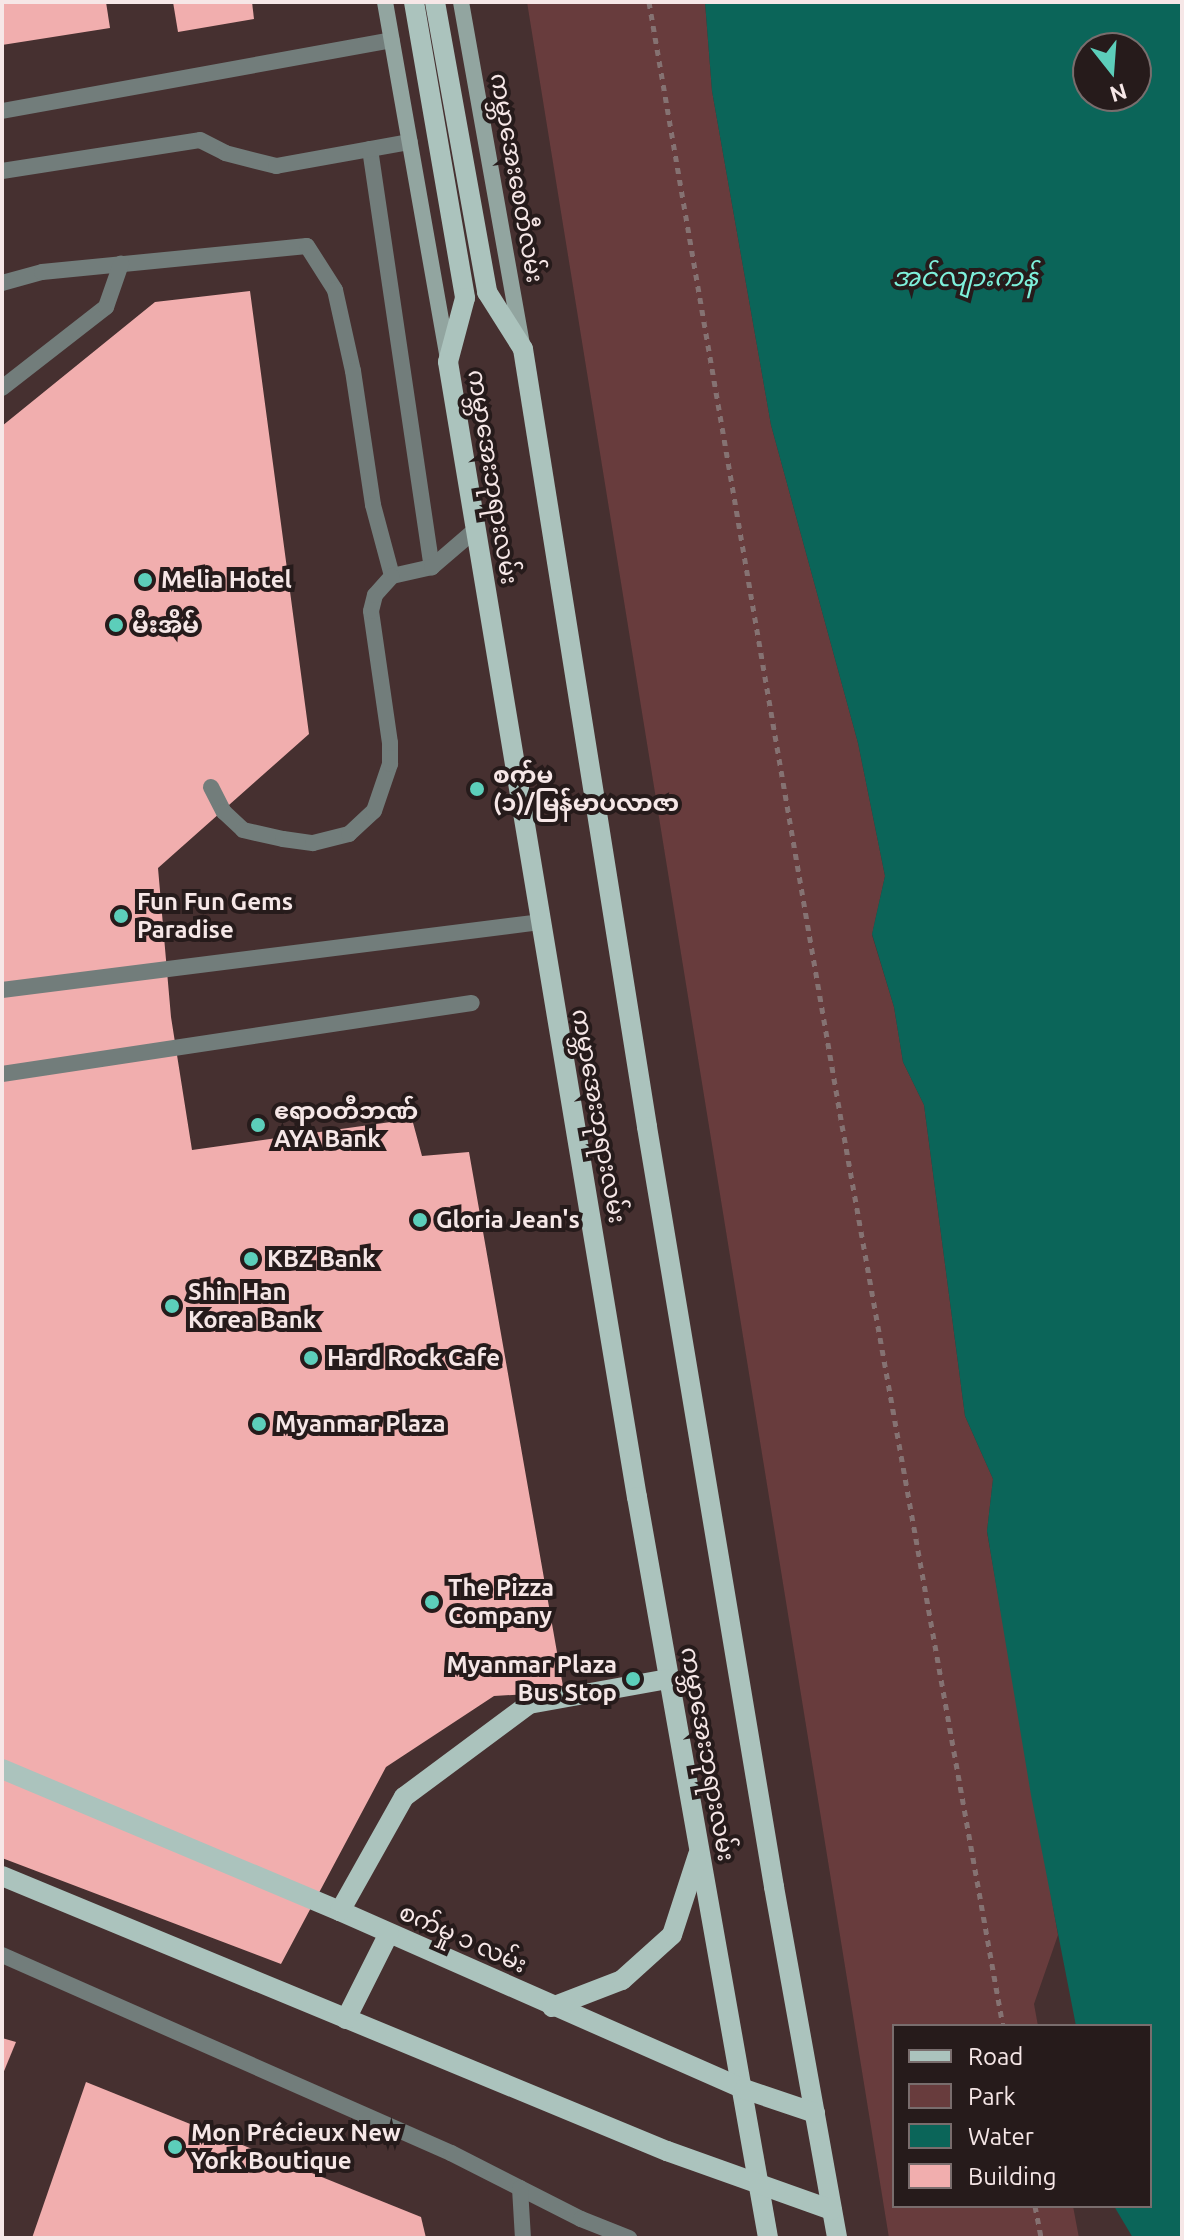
<!DOCTYPE html>
<meta charset="utf-8">
<style>
body{margin:0}
#map{position:relative;width:1184px;height:2240px;overflow:hidden;background:#463030;font-family:Ubuntu,"Noto Sans Myanmar",sans-serif}
div>[style]{position:absolute}
[style*='--x']{left:calc(var(--x)*1px);top:calc(var(--y)*1px);width:calc(var(--w)*1px);rotate:calc(var(--a)*1deg)}
.green>*{inset:0;background:#683c3d}
.water>*{inset:0;background:#0b6559}
.building>*{inset:0;background:#f1aeae}
.path>*{height:5px;margin-top:-2.5px;transform-origin:0;background:repeating-linear-gradient(90deg,#857272 0 6px,transparent 0 12px)}
.service>*{height:16px;margin:-8px;padding:0 8px;transform-origin:8px;border-radius:8px;background:#727d7b}
.minor>*{height:16px;margin:-8px;padding:0 8px;transform-origin:8px;border-radius:8px;background:#727d7b}
.secondary>*{height:16px;margin:-8px;padding:0 8px;transform-origin:8px;border-radius:8px;background:#92a5a0}
.primary>*{height:20px;margin:-10px;padding:0 10px;transform-origin:10px;border-radius:10px;background:#abc3bd}
.dots>*{width:22px;height:22px;translate:-50% -50%;box-sizing:border-box;border:4px solid #261b1b;border-radius:50%}
span{translate:-50% -50%;white-space:nowrap;text-align:center;line-height:1.15;-webkit-text-stroke:8px #261b1b;paint-order:stroke}
.street-label{font-size:24px;color:#f6e7e7}
.poi-label{font-size:24px;color:#f6e7e7;font-weight:700}
.left{translate:0 -50%;text-align:left}
.right{translate:-100% -50%;text-align:right}
.water-label{font-size:26px;color:#7ef0db;font-style:italic}
.frame{position:absolute;inset:0;border:4px solid #f6e7e7;pointer-events:none}
.legend{position:absolute;left:892px;top:2024px;width:260px;height:184px;box-sizing:border-box;background:#261b1b;border:2px solid #796d6d;margin:0;padding:10px 14px;list-style:none;font-size:24px;color:#f6e7e7}
.legend li{display:flex;align-items:center;gap:16px;height:40px}
.legend b{width:40px;border:2px solid #796d6d}
.north{position:absolute;left:1072px;top:32px;width:80px;height:80px;box-sizing:border-box;background:#261b1b;border:2px solid #796d6d;border-radius:50%;rotate:163deg;font-size:22px;font-weight:700;line-height:32px;text-align:center;color:#f6e7e7}
.north::after{content:'';display:block;margin:auto;width:28px;height:36px;background:#5cceba;clip-path:polygon(50% 0,100% 100%,50% 72%,0 100%)}
</style>
<div id="map">
<div class="green">
<div style="clip-path:polygon(527px 2px,705px 2px,712px 91px,771px 425px,858px 743px,885px 876px,872px 935px,894px 1007px,903px 1062px,924px 1105px,965px 1416px,993px 1479px,987px 1532px,1058px 1935px,1034px 2004px,1038px 2026px,894px 2026px,894px 2206px,1073px 2206px,1079px 2238px,889px 2238px)"></div>
</div>
<div class="water">
<div style="clip-path:polygon(evenodd,705px 2px,1182px 2px,1182px 2238px,1133px 2238px,1114px 2206px,1150px 2206px,1150px 2026px,1076px 2026px,1031px 1795px,987px 1531px,993px 1479px,965px 1416px,924px 1105px,903px 1062px,894px 1007px,872px 934px,885px 876px,858px 743px,771px 425px,712px 91px,705px 2px,1088px 48px,1136px 48px,1136px 96px,1088px 96px,1088px 48px)"></div>
</div>
<div class="building">
<div style="clip-path:polygon(2px 2px,106px 2px,110px 28px,2px 45px)"></div>
<div style="clip-path:polygon(173px 2px,252px 2px,254px 19px,178px 32px)"></div>
<div style="clip-path:polygon(250px 291px,309px 734px,158px 868px,171px 1017px,192px 1150px,412px 1119px,422px 1156px,469px 1152px,564px 1692px,494px 1696px,386px 1767px,281px 1964px,2px 1858px,2px 426px,155px 302px)"></div>
<div style="clip-path:polygon(2px 2038px,16px 2042px,2px 2076px)"></div>
<div style="clip-path:polygon(86px 2082px,421px 2217px,426px 2238px,32px 2238px)"></div>
</div>
<div class="path">
<div style="--x:649;--y:2;--w:1139;--a:80.25"></div>
<div style="--x:842;--y:1125;--w:915;--a:79.87"></div>
<div style="--x:1035;--y:2206;--w:33;--a:79"></div>
</div>
<div class="service">
<div style="--x:370;--y:149;--w:423;--a:81.6"></div>
<div style="--x:2;--y:171;--w:200;--a:-8.9"></div>
<div style="--x:200;--y:140;--w:28;--a:27"></div>
<div style="--x:225;--y:153;--w:53;--a:14.3"></div>
<div style="--x:276;--y:166;--w:136;--a:-10.2"></div>
<div style="--x:2;--y:283;--w:41;--a:-15.4"></div>
<div style="--x:42;--y:272;--w:266;--a:-5.6"></div>
<div style="--x:307;--y:246;--w:52;--a:57.5"></div>
<div style="--x:335;--y:290;--w:83;--a:77.5"></div>
<div style="--x:353;--y:371;--w:135;--a:81.5"></div>
<div style="--x:373;--y:505;--w:73;--a:75"></div>
<div style="--x:392;--y:576;--w:41;--a:-12.7"></div>
<div style="--x:432;--y:567;--w:57;--a:-40.7"></div>
<div style="--x:2;--y:388;--w:132;--a:-37.9"></div>
<div style="--x:106;--y:307;--w:46;--a:-70.8"></div>
<div style="--x:211;--y:787;--w:28;--a:63"></div>
<div style="--x:224;--y:812;--w:26;--a:43"></div>
<div style="--x:243;--y:830;--w:41;--a:12.7"></div>
<div style="--x:283;--y:839;--w:30;--a:8"></div>
<div style="--x:313;--y:843;--w:37;--a:-14"></div>
<div style="--x:349;--y:834;--w:34;--a:-43"></div>
<div style="--x:374;--y:811;--w:50;--a:-71.2"></div>
<div style="--x:390;--y:764;--w:21;--a:-90"></div>
<div style="--x:390;--y:743;--w:133;--a:-98.2"></div>
<div style="--x:371;--y:611;--w:16;--a:-76"></div>
<div style="--x:375;--y:595;--w:25;--a:-48"></div>
<div style="--x:2;--y:990;--w:542;--a:-7.2"></div>
<div style="--x:2;--y:1074;--w:475;--a:-8.6"></div>
<div style="--x:2;--y:1955;--w:491;--a:23.8"></div>
<div style="--x:451;--y:2153;--w:146;--a:26.9"></div>
<div style="--x:581;--y:2219;--w:52;--a:21.6"></div>
<div style="--x:520;--y:2188;--w:50;--a:86.6"></div>
</div>
<div class="minor">
<div style="--x:2;--y:111;--w:396;--a:-10.3"></div>
</div>
<div class="secondary">
<div style="--x:385;--y:2;--w:364;--a:80"></div>
<div style="--x:461;--y:2;--w:346;--a:79.9"></div>
</div>
<div class="primary">
<div style="--x:414;--y:2;--w:300;--a:80.2"></div>
<div style="--x:465;--y:298;--w:66;--a:104.9"></div>
<div style="--x:448;--y:362;--w:1151;--a:80.55"></div>
<div style="--x:637;--y:1497;--w:752;--a:79.97"></div>
<div style="--x:435;--y:2;--w:295;--a:79.8"></div>
<div style="--x:487;--y:292;--w:67;--a:57.7"></div>
<div style="--x:523;--y:349;--w:788;--a:80.94"></div>
<div style="--x:647;--y:1127;--w:771;--a:80.51"></div>
<div style="--x:774;--y:1887;--w:357;--a:79.8"></div>
<div style="--x:2;--y:1769;--w:367;--a:22.8"></div>
<div style="--x:340;--y:1911;--w:441;--a:23.8"></div>
<div style="--x:744;--y:2089;--w:75;--a:18.7"></div>
<div style="--x:2;--y:1876;--w:720;--a:22.47"></div>
<div style="--x:667;--y:2151;--w:175;--a:19.7"></div>
<div style="--x:340;--y:1911;--w:131;--a:-60.7"></div>
<div style="--x:404;--y:1797;--w:156;--a:-36.6"></div>
<div style="--x:529;--y:1704;--w:141;--a:-10.2"></div>
<div style="--x:552;--y:2007;--w:75;--a:-21.1"></div>
<div style="--x:622;--y:1980;--w:67;--a:-42"></div>
<div style="--x:672;--y:1935;--w:84;--a:-72"></div>
<div style="--x:346;--y:2019;--w:96;--a:-63.4"></div>
</div>
<div class="dots">
<div style="left:145px;top:580px;background:#5cceba"></div>
<div style="left:116px;top:625px;background:#5cceba"></div>
<div style="left:477px;top:789px;background:#5cceba"></div>
<div style="left:121px;top:916px;background:#5cceba"></div>
<div style="left:258px;top:1125px;background:#5cceba"></div>
<div style="left:420px;top:1220px;background:#5cceba"></div>
<div style="left:251px;top:1259px;background:#5cceba"></div>
<div style="left:172px;top:1306px;background:#5cceba"></div>
<div style="left:311px;top:1358px;background:#5cceba"></div>
<div style="left:259px;top:1424px;background:#5cceba"></div>
<div style="left:432px;top:1602px;background:#5cceba"></div>
<div style="left:633px;top:1679px;background:#5cceba"></div>
<div style="left:175px;top:2147px;background:#5cceba"></div>
</div>
<div class="street-label">
<span style="left:517px;top:178px;rotate:80deg">ကမ္ဘာအေးစေတီလမ်း</span>
<span style="left:493px;top:477px;rotate:81deg">ကမ္ဘာအေးဘုရားလမ်း</span>
<span style="left:599px;top:1116px;rotate:80deg">ကမ္ဘာအေးဘုရားလမ်း</span>
<span style="left:708px;top:1754px;rotate:80deg">ကမ္ဘာအေးဘုရားလမ်း</span>
<span style="left:463px;top:1938px;rotate:24deg">စက်မှု ၁ လမ်း</span>
</div>
<div class="poi-label">
<span class="left" style="left:161px;top:580px">Melia Hotel</span>
<span class="left" style="left:132px;top:625px">မီးအိမ်</span>
<span class="left" style="left:493px;top:789px">စက်မှု<br>(၁)/မြန်မာပလာဇာ</span>
<span class="left" style="left:137px;top:916px">Fun Fun Gems<br>Paradise</span>
<span class="left" style="left:274px;top:1125px">ဧရာဝတီဘဏ်<br>AYA Bank</span>
<span class="left" style="left:436px;top:1220px">Gloria Jean's</span>
<span class="left" style="left:267px;top:1259px">KBZ Bank</span>
<span class="left" style="left:188px;top:1306px">Shin Han<br>Korea Bank</span>
<span class="left" style="left:327px;top:1358px">Hard Rock Cafe</span>
<span class="left" style="left:275px;top:1424px">Myanmar Plaza</span>
<span class="left" style="left:448px;top:1602px">The Pizza<br>Company</span>
<span class="right" style="left:617px;top:1679px">Myanmar Plaza<br>Bus Stop</span>
<span class="left" style="left:191px;top:2147px">Mon Précieux New<br>York Boutique</span>
</div>
<div class="water-label">
<span style="left:965px;top:277px">အင်လျားကန်</span>
</div>
<div class="frame"></div>
<ul class="legend">
<li><b style="height:10px;background:#abc3bd"></b>Road</li>
<li><b style="height:22px;background:#683c3d"></b>Park</li>
<li><b style="height:22px;background:#0b6559"></b>Water</li>
<li><b style="height:22px;background:#f1aeae"></b>Building</li>
</ul>
<div class="north">N</div>
</div>
